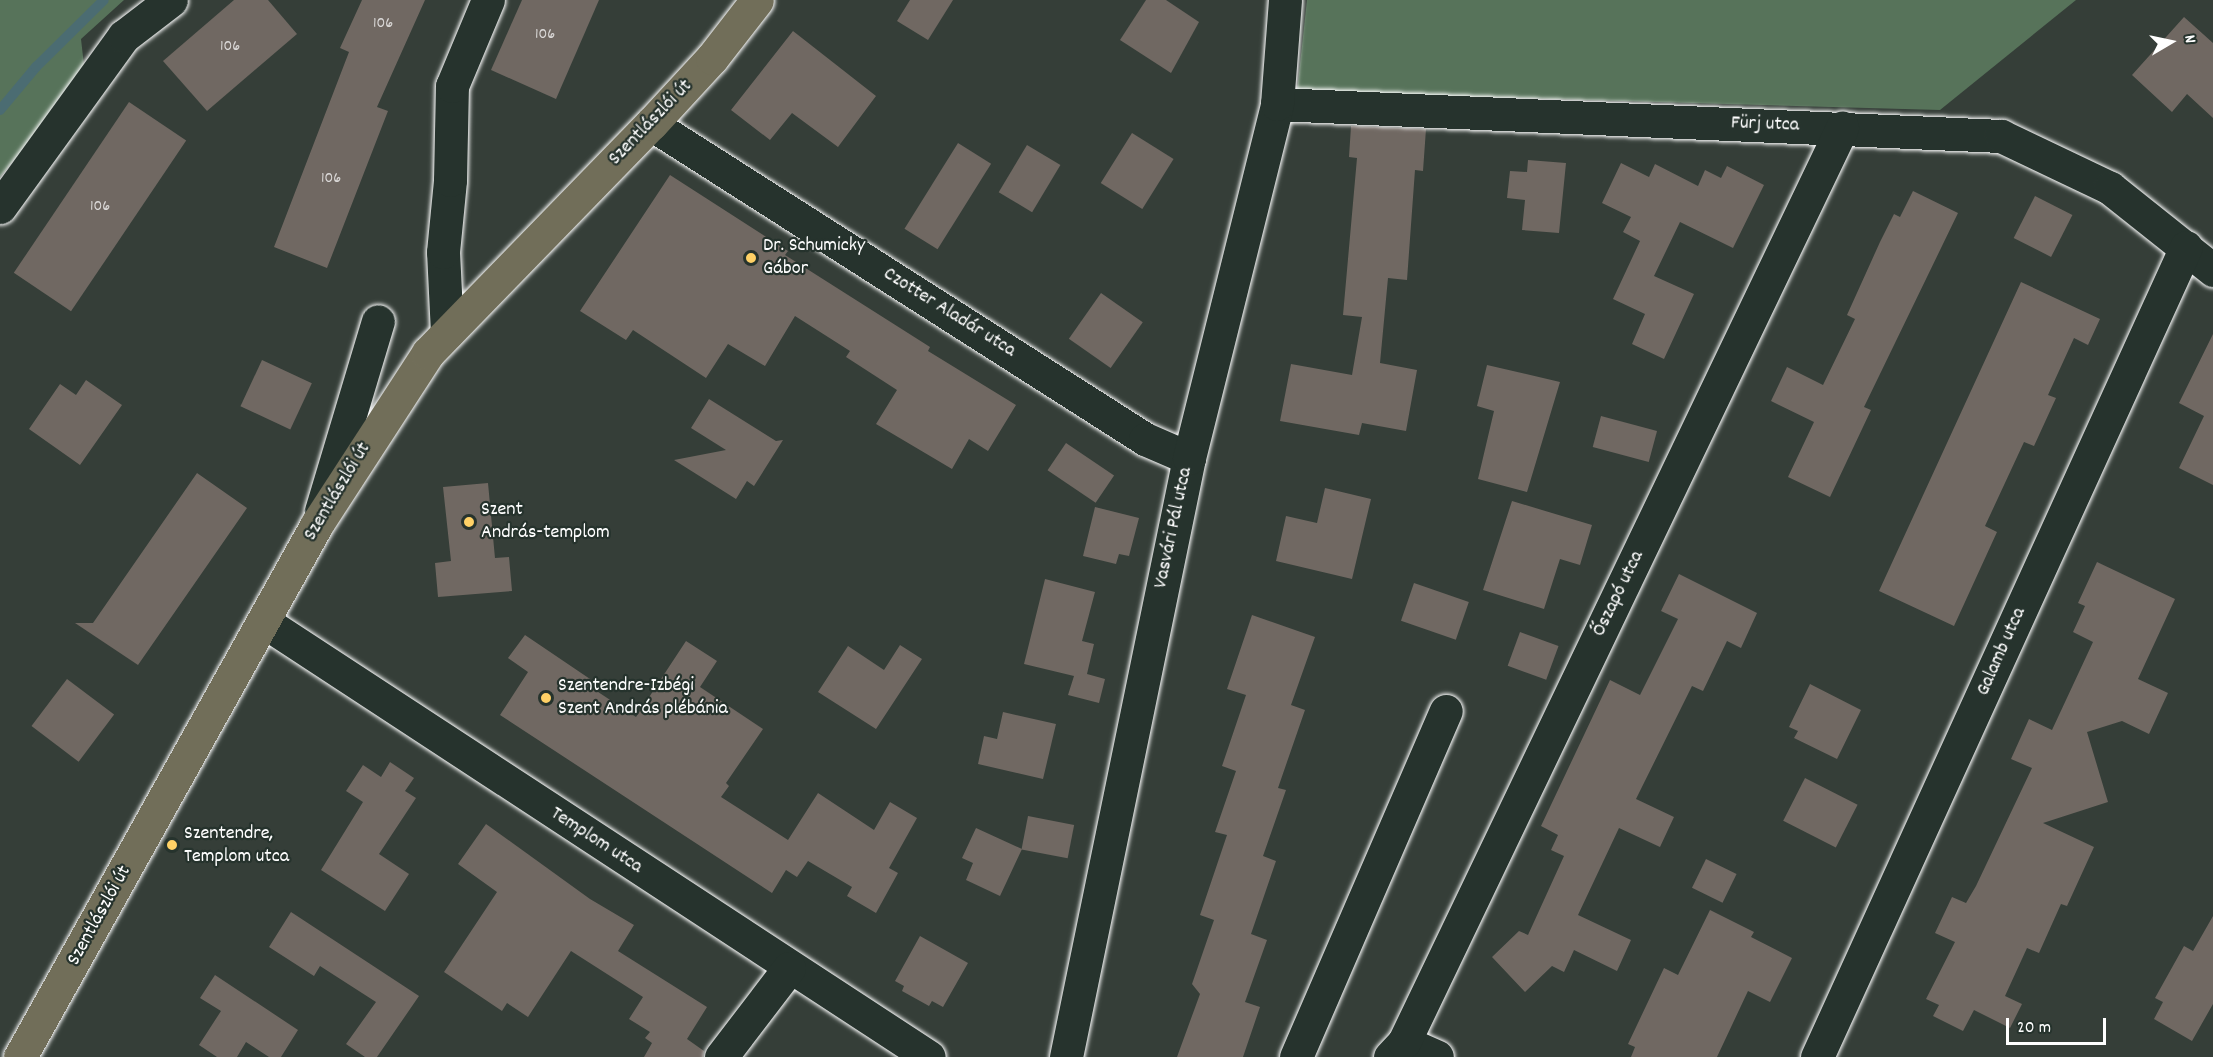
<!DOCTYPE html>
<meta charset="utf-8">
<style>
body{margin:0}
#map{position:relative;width:2213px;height:1057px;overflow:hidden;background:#353e38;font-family:Dekko,sans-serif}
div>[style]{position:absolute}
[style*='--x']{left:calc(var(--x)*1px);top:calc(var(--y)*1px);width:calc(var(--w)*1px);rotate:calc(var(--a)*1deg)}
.green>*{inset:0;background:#57735a}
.stream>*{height:10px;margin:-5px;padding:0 5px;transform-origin:5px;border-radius:5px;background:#4b6c72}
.building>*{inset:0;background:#706862;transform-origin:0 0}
.roads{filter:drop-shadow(0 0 2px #fff) drop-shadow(0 0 2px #fff)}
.minor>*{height:33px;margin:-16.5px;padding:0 16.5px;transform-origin:16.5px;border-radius:16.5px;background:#26332d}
.major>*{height:33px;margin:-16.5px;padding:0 16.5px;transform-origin:16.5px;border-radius:16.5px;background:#716e59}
.dots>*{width:16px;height:16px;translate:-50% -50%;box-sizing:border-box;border:3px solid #26332d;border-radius:50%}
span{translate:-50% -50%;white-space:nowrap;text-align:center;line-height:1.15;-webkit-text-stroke:4.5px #26332d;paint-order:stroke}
.number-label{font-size:16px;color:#dbd9d8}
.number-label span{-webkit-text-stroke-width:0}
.street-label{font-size:20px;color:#fff}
.poi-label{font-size:20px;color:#fff}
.left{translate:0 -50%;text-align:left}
.north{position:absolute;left:2141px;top:12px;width:60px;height:60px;-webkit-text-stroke:4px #26332d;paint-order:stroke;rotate:81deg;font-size:16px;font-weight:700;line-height:24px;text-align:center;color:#fff}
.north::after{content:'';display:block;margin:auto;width:21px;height:27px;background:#fff;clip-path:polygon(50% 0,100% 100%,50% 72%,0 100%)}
.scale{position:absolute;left:2006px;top:1018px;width:100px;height:27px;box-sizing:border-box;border:3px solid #fff;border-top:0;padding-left:8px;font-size:18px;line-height:21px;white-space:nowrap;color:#fff;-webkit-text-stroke:4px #26332d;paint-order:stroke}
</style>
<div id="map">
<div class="green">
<div style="clip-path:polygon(0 0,124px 0,81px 39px,85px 74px,0 177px)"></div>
<div style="clip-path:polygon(1307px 0,2076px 0,1940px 110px,1297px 92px)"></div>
</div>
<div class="stream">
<div style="--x:0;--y:110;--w:56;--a:-50.1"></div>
<div style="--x:36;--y:67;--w:95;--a:-44.6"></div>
</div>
<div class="building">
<div style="clip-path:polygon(234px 0,268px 0,297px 34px,207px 111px,163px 61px)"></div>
<div style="clip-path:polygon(362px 0,425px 0,377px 107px,388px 111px,327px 268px,274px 247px,349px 52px,340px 48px)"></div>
<div style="clip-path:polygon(522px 0,599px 0,556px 99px,491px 70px)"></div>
<div style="clip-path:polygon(910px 0,953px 0,928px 40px,897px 21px)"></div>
<div style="clip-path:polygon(1146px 0,1166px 0,1199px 22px,1171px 73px,1120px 40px)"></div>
<div style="clip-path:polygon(2184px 17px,2213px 43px,2213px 118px,2187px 94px,2172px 112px,2132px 75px)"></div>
<div style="clip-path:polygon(793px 31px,876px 96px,838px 147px,792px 113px,770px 140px,731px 110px)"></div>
<div style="left:129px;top:102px;width:69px;height:206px;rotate:34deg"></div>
<div style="clip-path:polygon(1351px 126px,1426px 129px,1423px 171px,1415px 170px,1407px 280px,1388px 278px,1380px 363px,1417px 370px,1406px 431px,1362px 423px,1359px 435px,1280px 421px,1291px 364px,1352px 375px,1362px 317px,1343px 315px,1357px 158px,1349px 157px)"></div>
<div style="left:1132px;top:133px;width:49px;height:59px;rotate:32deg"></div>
<div style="left:958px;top:143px;width:39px;height:101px;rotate:32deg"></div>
<div style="left:1027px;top:145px;width:39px;height:55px;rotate:31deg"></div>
<div style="clip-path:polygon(1528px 160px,1566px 163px,1559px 233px,1522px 230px,1525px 200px,1507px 198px,1510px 171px,1527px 172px)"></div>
<div style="clip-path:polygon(1621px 163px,1649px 177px,1655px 164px,1698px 186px,1705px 170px,1721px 178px,1727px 166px,1764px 185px,1733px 248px,1680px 222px,1654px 276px,1694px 294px,1664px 359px,1632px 344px,1645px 314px,1613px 299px,1640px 241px,1623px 232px,1631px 217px,1602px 203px)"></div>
<div style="clip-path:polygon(670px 175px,788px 251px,785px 255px,930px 347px,928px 351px,1016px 405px,988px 451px,969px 439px,952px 469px,876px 424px,897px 390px,846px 357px,850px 351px,795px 316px,765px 366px,728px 344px,706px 378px,633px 330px,626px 340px,580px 311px)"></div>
<div style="clip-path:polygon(1913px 191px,1958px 213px,1864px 407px,1871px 410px,1830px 497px,1788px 477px,1814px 422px,1771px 401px,1787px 367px,1823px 385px,1855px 319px,1847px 315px,1880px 242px,1894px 214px,1900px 217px)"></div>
<div style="left:2035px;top:196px;width:42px;height:47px;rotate:27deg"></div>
<div style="clip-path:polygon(2021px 282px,2100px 319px,2088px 345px,2074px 338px,2048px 395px,2056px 398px,2034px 446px,2024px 442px,1985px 526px,1997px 532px,1954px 626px,1879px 591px)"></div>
<div style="left:1101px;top:293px;width:51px;height:56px;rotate:35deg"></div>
<div style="clip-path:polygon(2213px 334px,2213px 485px,2179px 468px,2204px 416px,2179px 403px)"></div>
<div style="left:262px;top:360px;width:55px;height:51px;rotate:25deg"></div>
<div style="clip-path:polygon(1487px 365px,1560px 382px,1527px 492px,1478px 479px,1494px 411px,1477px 406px)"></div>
<div style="clip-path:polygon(86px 380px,122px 405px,80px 465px,29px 429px,60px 384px,76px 395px)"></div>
<div style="clip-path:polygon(709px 399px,776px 441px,783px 440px,754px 486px,747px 481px,736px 499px,674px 460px,726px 450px,691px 428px)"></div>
<div style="left:1601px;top:416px;width:58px;height:32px;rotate:15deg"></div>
<div style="left:1066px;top:443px;width:58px;height:33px;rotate:34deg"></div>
<div style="clip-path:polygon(197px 473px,247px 508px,138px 665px,75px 623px,93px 623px)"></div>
<div style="clip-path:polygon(488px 483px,495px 558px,509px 557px,512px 591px,438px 597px,435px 563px,451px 561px,443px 487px)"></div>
<div style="clip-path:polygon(1325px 488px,1371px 499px,1352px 579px,1276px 561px,1286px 516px,1317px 523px)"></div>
<div style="clip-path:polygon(1512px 501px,1592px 525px,1580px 565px,1560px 559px,1544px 609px,1483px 590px)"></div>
<div style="clip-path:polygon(1095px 507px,1139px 518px,1129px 556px,1119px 554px,1116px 564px,1083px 556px)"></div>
<div style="clip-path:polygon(2097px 562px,2175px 599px,2138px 679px,2168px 693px,2149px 734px,2122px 721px,2087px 732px,2108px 802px,2043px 823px,2094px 847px,2067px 906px,2061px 904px,2039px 953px,2027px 948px,2005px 996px,2022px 1004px,2010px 1028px,1974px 1010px,1963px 1031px,1933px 1016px,1939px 1005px,1926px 999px,1955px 942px,1935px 933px,1952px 897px,1966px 903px,1976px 886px,2032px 768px,2011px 759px,2029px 719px,2052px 730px,2093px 642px,2073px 632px,2085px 606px,2078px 603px)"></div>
<div style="clip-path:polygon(1679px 574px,1757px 613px,1741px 648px,1727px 641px,1703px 691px,1692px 686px,1636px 799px,1674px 817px,1660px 847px,1619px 828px,1578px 915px,1631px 940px,1617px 971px,1574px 950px,1564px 972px,1552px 966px,1525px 992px,1492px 957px,1519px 931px,1528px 935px,1564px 856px,1551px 850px,1558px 835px,1541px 826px,1610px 680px,1640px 695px,1678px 619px,1661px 611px)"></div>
<div style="clip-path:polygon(1045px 579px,1095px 592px,1082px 641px,1094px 644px,1087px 674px,1105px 679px,1099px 703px,1068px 695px,1074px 676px,1024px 664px)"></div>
<div style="left:1414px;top:583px;width:58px;height:40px;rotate:19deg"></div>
<div style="clip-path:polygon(1252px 615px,1315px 637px,1291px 705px,1305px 710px,1278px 788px,1286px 790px,1263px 856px,1276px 861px,1251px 934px,1267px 940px,1245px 1002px,1260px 1007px,1243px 1057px,1177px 1057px,1200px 994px,1192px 984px,1214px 920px,1200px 915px,1227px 835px,1215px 832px,1236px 771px,1222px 766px,1246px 695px,1227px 689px)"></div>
<div style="left:1520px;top:632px;width:41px;height:36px;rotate:20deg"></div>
<div style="clip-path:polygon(525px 635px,593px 681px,589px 686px,636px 717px,686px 641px,717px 661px,700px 687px,763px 729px,726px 783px,729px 786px,721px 797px,788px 840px,818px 793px,874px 830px,890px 802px,917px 818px,889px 868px,898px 873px,876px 913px,847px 896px,852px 887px,808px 861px,797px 877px,786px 870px,772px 893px,500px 715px,528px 672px,508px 658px)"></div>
<div style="clip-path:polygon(900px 645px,922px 659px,876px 729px,818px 692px,848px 646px,884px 670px)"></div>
<div style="left:67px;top:679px;width:59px;height:59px;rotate:37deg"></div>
<div style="clip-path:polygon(1810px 684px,1861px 710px,1837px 759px,1794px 738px,1798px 731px,1789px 727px)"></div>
<div style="clip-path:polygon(1003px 712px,1056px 724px,1043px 779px,978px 764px,984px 736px,997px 739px)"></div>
<div style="clip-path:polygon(390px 762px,414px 778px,405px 791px,416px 798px,379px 854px,409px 874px,385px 911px,321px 870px,363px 802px,346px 791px,363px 765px,381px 777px)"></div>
<div style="left:1805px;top:778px;width:59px;height:48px;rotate:27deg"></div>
<div style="left:1028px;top:816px;width:47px;height:34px;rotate:11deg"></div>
<div style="clip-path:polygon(486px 824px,590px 899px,634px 925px,618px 951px,707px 1007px,687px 1039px,704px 1051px,703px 1057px,644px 1057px,652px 1043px,645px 1038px,650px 1032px,629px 1019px,643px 997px,571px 951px,528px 1017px,507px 1003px,502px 1011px,444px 972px,497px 892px,458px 864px)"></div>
<div style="clip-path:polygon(976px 828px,1022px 849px,1000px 896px,966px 880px,973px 863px,962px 858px)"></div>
<div style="left:1706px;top:859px;width:34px;height:32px;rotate:26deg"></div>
<div style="clip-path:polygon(1710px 910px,1754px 932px,1751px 937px,1792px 958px,1770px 1002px,1748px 991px,1717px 1057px,1631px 1057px,1635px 1047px,1628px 1044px,1664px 968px,1678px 975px)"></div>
<div style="clip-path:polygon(291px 912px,419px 996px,377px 1057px,365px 1057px,346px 1044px,376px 1002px,320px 966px,314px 976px,269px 947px)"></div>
<div style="clip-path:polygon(2213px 916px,2213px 1004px,2192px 1041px,2154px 1019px,2163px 1002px,2155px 998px,2184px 946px,2193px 951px)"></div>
<div style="clip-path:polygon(920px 936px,968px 963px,943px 1007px,932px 1001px,929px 1006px,902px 991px,904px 986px,895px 981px)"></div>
<div style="clip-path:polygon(215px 975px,298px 1030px,281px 1057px,269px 1057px,246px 1042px,237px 1057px,217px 1057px,199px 1045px,221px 1011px,200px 998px)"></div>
</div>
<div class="roads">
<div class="minor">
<div style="--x:1277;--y:104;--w:725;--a:2.53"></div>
<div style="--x:2001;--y:136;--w:121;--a:25.5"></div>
<div style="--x:2110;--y:188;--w:132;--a:38.5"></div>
<div style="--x:651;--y:124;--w:586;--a:32.52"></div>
<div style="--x:1145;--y:439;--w:48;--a:23.4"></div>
<div style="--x:0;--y:207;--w:211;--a:-54.1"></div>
<div style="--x:124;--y:36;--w:59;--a:-37.5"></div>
<div style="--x:447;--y:333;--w:81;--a:-92.8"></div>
<div style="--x:443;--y:252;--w:72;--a:-84.4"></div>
<div style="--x:450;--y:180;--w:94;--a:-88.8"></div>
<div style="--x:452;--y:86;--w:93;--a:-67.3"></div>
<div style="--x:321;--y:511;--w:198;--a:-73.3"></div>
<div style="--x:266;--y:623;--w:792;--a:33.21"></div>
<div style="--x:1404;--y:1042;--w:36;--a:24"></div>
<div style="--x:721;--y:1057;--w:112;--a:-52.6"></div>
<div style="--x:1066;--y:1057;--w:611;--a:-78.4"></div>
<div style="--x:1189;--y:458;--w:365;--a:-76"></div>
<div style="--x:1277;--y:104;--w:104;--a:-85.6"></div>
<div style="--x:1296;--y:1057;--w:377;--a:-66.6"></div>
<div style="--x:1390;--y:1057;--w:21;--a:-47"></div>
<div style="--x:1404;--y:1042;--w:1014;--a:-64.4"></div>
<div style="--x:1817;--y:1057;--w:890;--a:-65.51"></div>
</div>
<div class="major">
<div style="--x:20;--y:1057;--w:610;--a:-60.87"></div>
<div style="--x:317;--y:524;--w:204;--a:-57"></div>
<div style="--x:428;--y:353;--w:320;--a:-45.8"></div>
<div style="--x:651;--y:124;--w:90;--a:-47.3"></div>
<div style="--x:712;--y:58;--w:73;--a:-52.2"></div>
</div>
</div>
<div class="dots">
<div style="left:751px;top:258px;background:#ffd166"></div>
<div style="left:469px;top:522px;background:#ffd166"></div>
<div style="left:546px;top:698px;background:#ffd166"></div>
<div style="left:172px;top:845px;background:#ffd166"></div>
</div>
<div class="number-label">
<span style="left:383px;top:24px">106</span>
<span style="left:545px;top:35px">106</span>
<span style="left:230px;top:47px">106</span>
<span style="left:331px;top:179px">106</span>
<span style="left:100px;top:207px">106</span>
</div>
<div class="street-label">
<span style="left:651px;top:123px;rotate:-46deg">Szentlászlói út</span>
<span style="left:1765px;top:125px;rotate:2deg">Fürj utca</span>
<span style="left:949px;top:313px;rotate:32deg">Czotter Aladár utca</span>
<span style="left:338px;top:492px;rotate:-59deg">Szentlászlói út</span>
<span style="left:1174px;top:528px;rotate:-78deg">Vasvári Pál utca</span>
<span style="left:1619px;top:594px;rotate:-64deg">Őszapó utca</span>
<span style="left:2002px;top:652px;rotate:-66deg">Galamb utca</span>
<span style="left:596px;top:841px;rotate:33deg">Templom utca</span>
<span style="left:100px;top:916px;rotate:-61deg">Szentlászlói út</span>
</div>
<div class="poi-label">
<span class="left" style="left:763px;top:258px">Dr. Schumicky<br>Gábor</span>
<span class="left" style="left:481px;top:522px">Szent<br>András-templom</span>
<span class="left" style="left:558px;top:698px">Szentendre-Izbégi<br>Szent András plébánia</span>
<span class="left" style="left:184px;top:846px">Szentendre,<br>Templom utca</span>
</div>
<div class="north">N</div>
<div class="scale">20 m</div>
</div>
